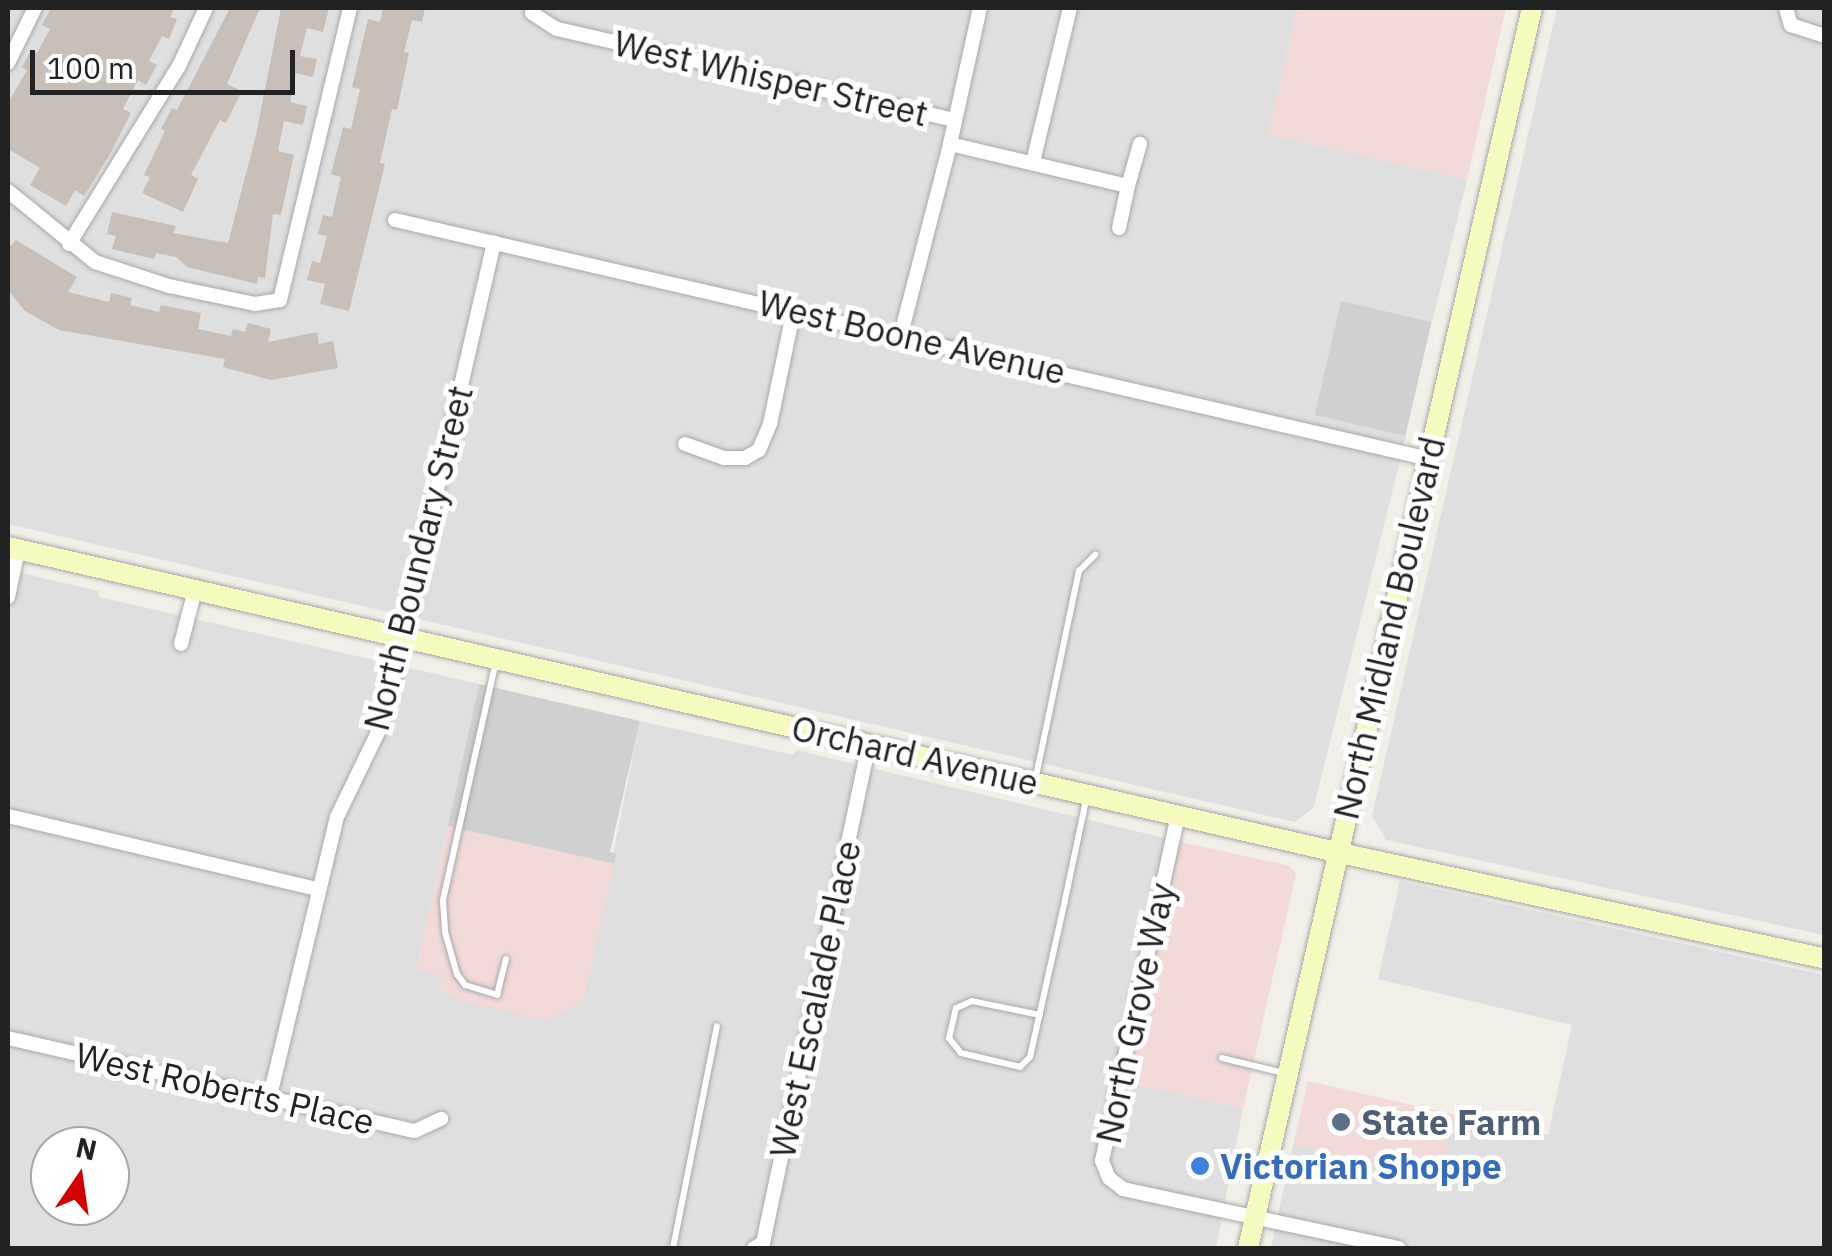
<!DOCTYPE html>
<style>
body{margin:0}
#map{position:relative;width:1832px;height:1256px;overflow:hidden;background:#f2efe9;font-family:"IBM Plex Sans",sans-serif}
div>[style]{position:absolute}
[style*='--x']{left:calc(var(--x)*1px);top:calc(var(--y)*1px);width:calc(var(--w)*1px);rotate:calc(var(--a)*1deg)}
.residential>*{inset:0;background:#e0dfdf}
.commercial>*{inset:0;background:#f2dad9;transform-origin:0 0}
.religious>*{inset:0;background:#d0d0d0;transform-origin:0 0}
.building>*{inset:0;background:#c7bfb8}
.roads{filter:drop-shadow(0 0 2px #a9a9a9) drop-shadow(0 0 2px #a9a9a9)}
.lane>*{height:6px;margin:-3px;padding:0 3px;transform-origin:3px;border-radius:3px;background:#fff}
.street>*{height:14px;margin:-7px;padding:0 7px;transform-origin:7px;border-radius:7px;background:#fff}
.secondary>*{height:20px;margin:-10px;padding:0 10px;transform-origin:10px;border-radius:10px;background:#f7fabf}
.dots>*{width:28px;height:28px;translate:-50% -50%;box-sizing:border-box;border:5px solid #fff;border-radius:50%}
span{translate:-50% -50%;white-space:nowrap;text-align:center;line-height:1.15;-webkit-text-stroke:10px #fff;paint-order:stroke}
.street-label{font-size:35px;color:#222}
.service-label{font-size:35px;color:#4e5e75;font-weight:700}
.left{translate:0 -50%;text-align:left}
.shop-label{font-size:35px;color:#366cbe;font-weight:700}
.frame{position:absolute;inset:0;border:10px solid #222;pointer-events:none}
.north{position:absolute;left:30px;top:1126px;width:100px;height:100px;box-sizing:border-box;background:#fff;border:2px solid #a7a7a7;border-radius:50%;rotate:13deg;font-size:28px;font-weight:700;line-height:40px;text-align:center;color:#222}
.north::after{content:'';display:block;margin:auto;width:35px;height:45px;background:#d40000;clip-path:polygon(50% 0,100% 100%,50% 72%,0 100%)}
.scale{position:absolute;left:30px;top:50px;width:265px;height:45px;box-sizing:border-box;border:5px solid #222;border-top:0;padding-left:12px;font-size:30px;line-height:35px;white-space:nowrap;color:#222;-webkit-text-stroke:8px #fff;paint-order:stroke}
</style>
<div id="map">
<div class="residential">
<div style="clip-path:polygon(8px 8px,1297px 8px,1268px 134px,1467px 180px,1432px 322px,1341px 302px,1315px 415px,1406px 436px,1314px 807px,1295px 822px,8px 524px)"></div>
<div style="clip-path:polygon(1557px 8px,1824px 8px,1824px 935px,1386px 840px,1372px 816px)"></div>
<div style="clip-path:polygon(evenodd,8px 570px,99px 591px,99px 597px,479px 684px,417px 969px,443px 976px,452px 993px,464px 1002px,583px 1001px,640px 721px,794px 755px,796px 750px,1181px 842px,1127px 1082px,1243px 1109px,1216px 1248px,8px 1248px,8px 570px,50px 1146px,110px 1146px,110px 1206px,50px 1206px,50px 1146px)"></div>
<div style="clip-path:polygon(1400px 881px,1824px 975px,1824px 1248px,1271px 1248px,1293px 1145px,1439px 1177px,1454px 1115px,1548px 1135px,1572px 1025px,1378px 979px)"></div>
</div>
<div class="commercial">
<div style="clip-path:polygon(1297px 8px,1506px 8px,1467px 180px,1268px 134px)"></div>
<div style="clip-path:polygon(448px 826px,614px 864px,583px 1001px,547px 1020px,464px 1002px,440px 990px,442px 976px,417px 970px)"></div>
<div style="clip-path:polygon(1181px 842px,1290px 866px,1296px 874px,1243px 1109px,1127px 1082px)"></div>
<div style="left:1308px;top:1081px;width:150px;height:66px;rotate:13deg"></div>
</div>
<div class="religious">
<div style="left:1341px;top:301px;width:93px;height:117px;rotate:13deg"></div>
<div style="clip-path:polygon(479px 684px,640px 721px,610px 852px,616px 854px,614px 864px,448px 826px)"></div>
</div>
<div class="building">
<div style="clip-path:polygon(51px 8px,174px 8px,170px 17px,177px 19px,169px 39px,162px 36px,149px 61px,157px 65px,146px 85px,138px 80px,123px 109px,131px 113px,110px 154px,84px 196px,75px 190px,66px 206px,30px 185px,40px 168px,8px 149px,8px 103px,27px 70px,22px 67px,31px 50px,37px 53px,50px 29px,42px 25px)"></div>
<div style="clip-path:polygon(230px 8px,260px 8px,227px 84px,242px 91px,226px 123px,220px 120px,191px 175px,198px 179px,183px 212px,142px 193px,150px 177px,144px 175px,165px 131px,161px 129px,172px 108px,177px 110px)"></div>
<div style="clip-path:polygon(281px 8px,329px 8px,323px 32px,307px 28px,300px 56px,317px 59px,313px 77px,296px 73px,290px 102px,307px 106px,303px 125px,284px 121px,278px 151px,294px 155px,281px 215px,273px 214px,265px 278px,258px 277px,257px 284px,187px 267px,176px 257px,156px 253px,154px 259px,112px 249px,116px 236px,107px 234px,112px 212px,176px 226px,173px 233px,228px 243px,256px 135px)"></div>
<div style="clip-path:polygon(383px 8px,425px 8px,422px 22px,412px 20px,404px 52px,409px 53px,397px 110px,392px 109px,380px 163px,385px 164px,349px 311px,320px 304px,325px 284px,307px 280px,312px 261px,320px 263px,327px 236px,318px 234px,323px 215px,332px 217px,341px 177px,331px 174px,343px 127px,351px 129px,360px 89px,352px 87px,368px 19px,380px 22px)"></div>
<div style="clip-path:polygon(16px 240px,77px 277px,68px 292px,109px 302px,111px 293px,132px 298px,130px 305px,159px 312px,161px 305px,201px 313px,198px 329px,231px 336px,233px 329px,245px 332px,248px 323px,271px 329px,268px 342px,317px 332px,319px 344px,333px 341px,338px 368px,271px 380px,223px 367px,225px 359px,59px 330px,25px 311px,8px 290px,8px 249px)"></div>
</div>
<div class="roads">
<div class="lane">
<div style="--x:496;--y:661;--w:246;--a:102.5"></div>
<div style="--x:443;--y:901;--w:31;--a:86"></div>
<div style="--x:445;--y:932;--w:44;--a:74.1"></div>
<div style="--x:457;--y:974;--w:14;--a:54"></div>
<div style="--x:465;--y:985;--w:34;--a:17"></div>
<div style="--x:497;--y:995;--w:37;--a:-76"></div>
<div style="--x:1035;--y:781;--w:215;--a:-78.2"></div>
<div style="--x:1079;--y:571;--w:23;--a:-45"></div>
<div style="--x:1040;--y:1015;--w:69;--a:-168.4"></div>
<div style="--x:972;--y:1001;--w:17;--a:156"></div>
<div style="--x:956;--y:1008;--w:31;--a:103"></div>
<div style="--x:949;--y:1038;--w:19;--a:51"></div>
<div style="--x:961;--y:1053;--w:61;--a:13.3"></div>
<div style="--x:1020;--y:1067;--w:14;--a:-45"></div>
<div style="--x:1030;--y:1057;--w:161;--a:-77.4"></div>
<div style="--x:1065;--y:900;--w:102;--a:-78.1"></div>
<div style="--x:1222;--y:1058;--w:64;--a:13.6"></div>
<div style="--x:673;--y:1248;--w:226;--a:-78.8"></div>
</div>
<div class="street">
<div style="--x:533;--y:8;--w:5;--a:101"></div>
<div style="--x:532;--y:13;--w:30;--a:33"></div>
<div style="--x:557;--y:29;--w:408;--a:12.9"></div>
<div style="--x:1786;--y:8;--w:18;--a:74"></div>
<div style="--x:1791;--y:25;--w:35;--a:18"></div>
<div style="--x:8;--y:63;--w:61;--a:-63.9"></div>
<div style="--x:950;--y:144;--w:183;--a:13.3"></div>
<div style="--x:1128;--y:186;--w:43;--a:102.1"></div>
<div style="--x:1033;--y:162;--w:158;--a:-76.5"></div>
<div style="--x:1128;--y:186;--w:44;--a:-74.1"></div>
<div style="--x:8;--y:191;--w:112;--a:39.2"></div>
<div style="--x:95;--y:262;--w:78;--a:18"></div>
<div style="--x:169;--y:286;--w:88;--a:11.8"></div>
<div style="--x:255;--y:304;--w:25;--a:-9"></div>
<div style="--x:280;--y:300;--w:300;--a:-76.5"></div>
<div style="--x:395;--y:220;--w:1061;--a:13.01"></div>
<div style="--x:69;--y:244;--w:209;--a:-58.3"></div>
<div style="--x:179;--y:66;--w:64;--a:-65"></div>
<div style="--x:901;--y:334;--w:196;--a:-75.5"></div>
<div style="--x:950;--y:144;--w:139;--a:-77.6"></div>
<div style="--x:685;--y:444;--w:41;--a:19.7"></div>
<div style="--x:724;--y:458;--w:21;--a:0"></div>
<div style="--x:745;--y:458;--w:16;--a:-30"></div>
<div style="--x:759;--y:450;--w:28;--a:-67"></div>
<div style="--x:770;--y:424;--w:117;--a:-78.2"></div>
<div style="--x:8;--y:597;--w:48;--a:-78"></div>
<div style="--x:181;--y:644;--w:56;--a:-75.5"></div>
<div style="--x:1178;--y:815;--w:354;--a:102.4"></div>
<div style="--x:1102;--y:1161;--w:18;--a:68"></div>
<div style="--x:1109;--y:1178;--w:18;--a:38"></div>
<div style="--x:1123;--y:1189;--w:282;--a:12.1"></div>
<div style="--x:8;--y:816;--w:318;--a:13.3"></div>
<div style="--x:8;--y:1038;--w:417;--a:12.9"></div>
<div style="--x:415;--y:1131;--w:29;--a:-25"></div>
<div style="--x:269;--y:1100;--w:291;--a:-76.5"></div>
<div style="--x:337;--y:817;--w:99;--a:-64.2"></div>
<div style="--x:380;--y:728;--w:50;--a:-74.8"></div>
<div style="--x:393;--y:680;--w:449;--a:-77"></div>
<div style="--x:754;--y:1248;--w:10;--a:-29"></div>
<div style="--x:763;--y:1243;--w:510;--a:-78.01"></div>
</div>
<div class="secondary">
<div style="--x:8;--y:547;--w:1363;--a:12.93"></div>
<div style="--x:1336;--y:852;--w:499;--a:12.3"></div>
<div style="--x:1248;--y:1248;--w:1272;--a:-77.1"></div>
</div>
</div>
<div class="dots">
<div style="left:1341px;top:1122px;background:#5c6f8a"></div>
<div style="left:1200px;top:1166px;background:#3f7fe0"></div>
</div>
<div class="street-label">
<span style="left:771px;top:78px;rotate:13deg">West Whisper Street</span>
<span style="left:912px;top:337px;rotate:13deg">West Boone Avenue</span>
<span style="left:418px;top:558px;rotate:-76deg">North Boundary Street</span>
<span style="left:1389px;top:628px;rotate:-77deg">North Midland Boulevard</span>
<span style="left:915px;top:755px;rotate:13deg">Orchard Avenue</span>
<span style="left:815px;top:999px;rotate:-78deg">West Escalade Place</span>
<span style="left:1135px;top:1013px;rotate:-78deg">North Grove Way</span>
<span style="left:225px;top:1088px;rotate:13deg">West Roberts Place</span>
</div>
<div class="service-label">
<span class="left" style="left:1361px;top:1122px">State Farm</span>
</div>
<div class="shop-label">
<span class="left" style="left:1220px;top:1166px">Victorian Shoppe</span>
</div>
<div class="frame"></div>
<div class="north">N</div>
<div class="scale">100 m</div>
</div>
